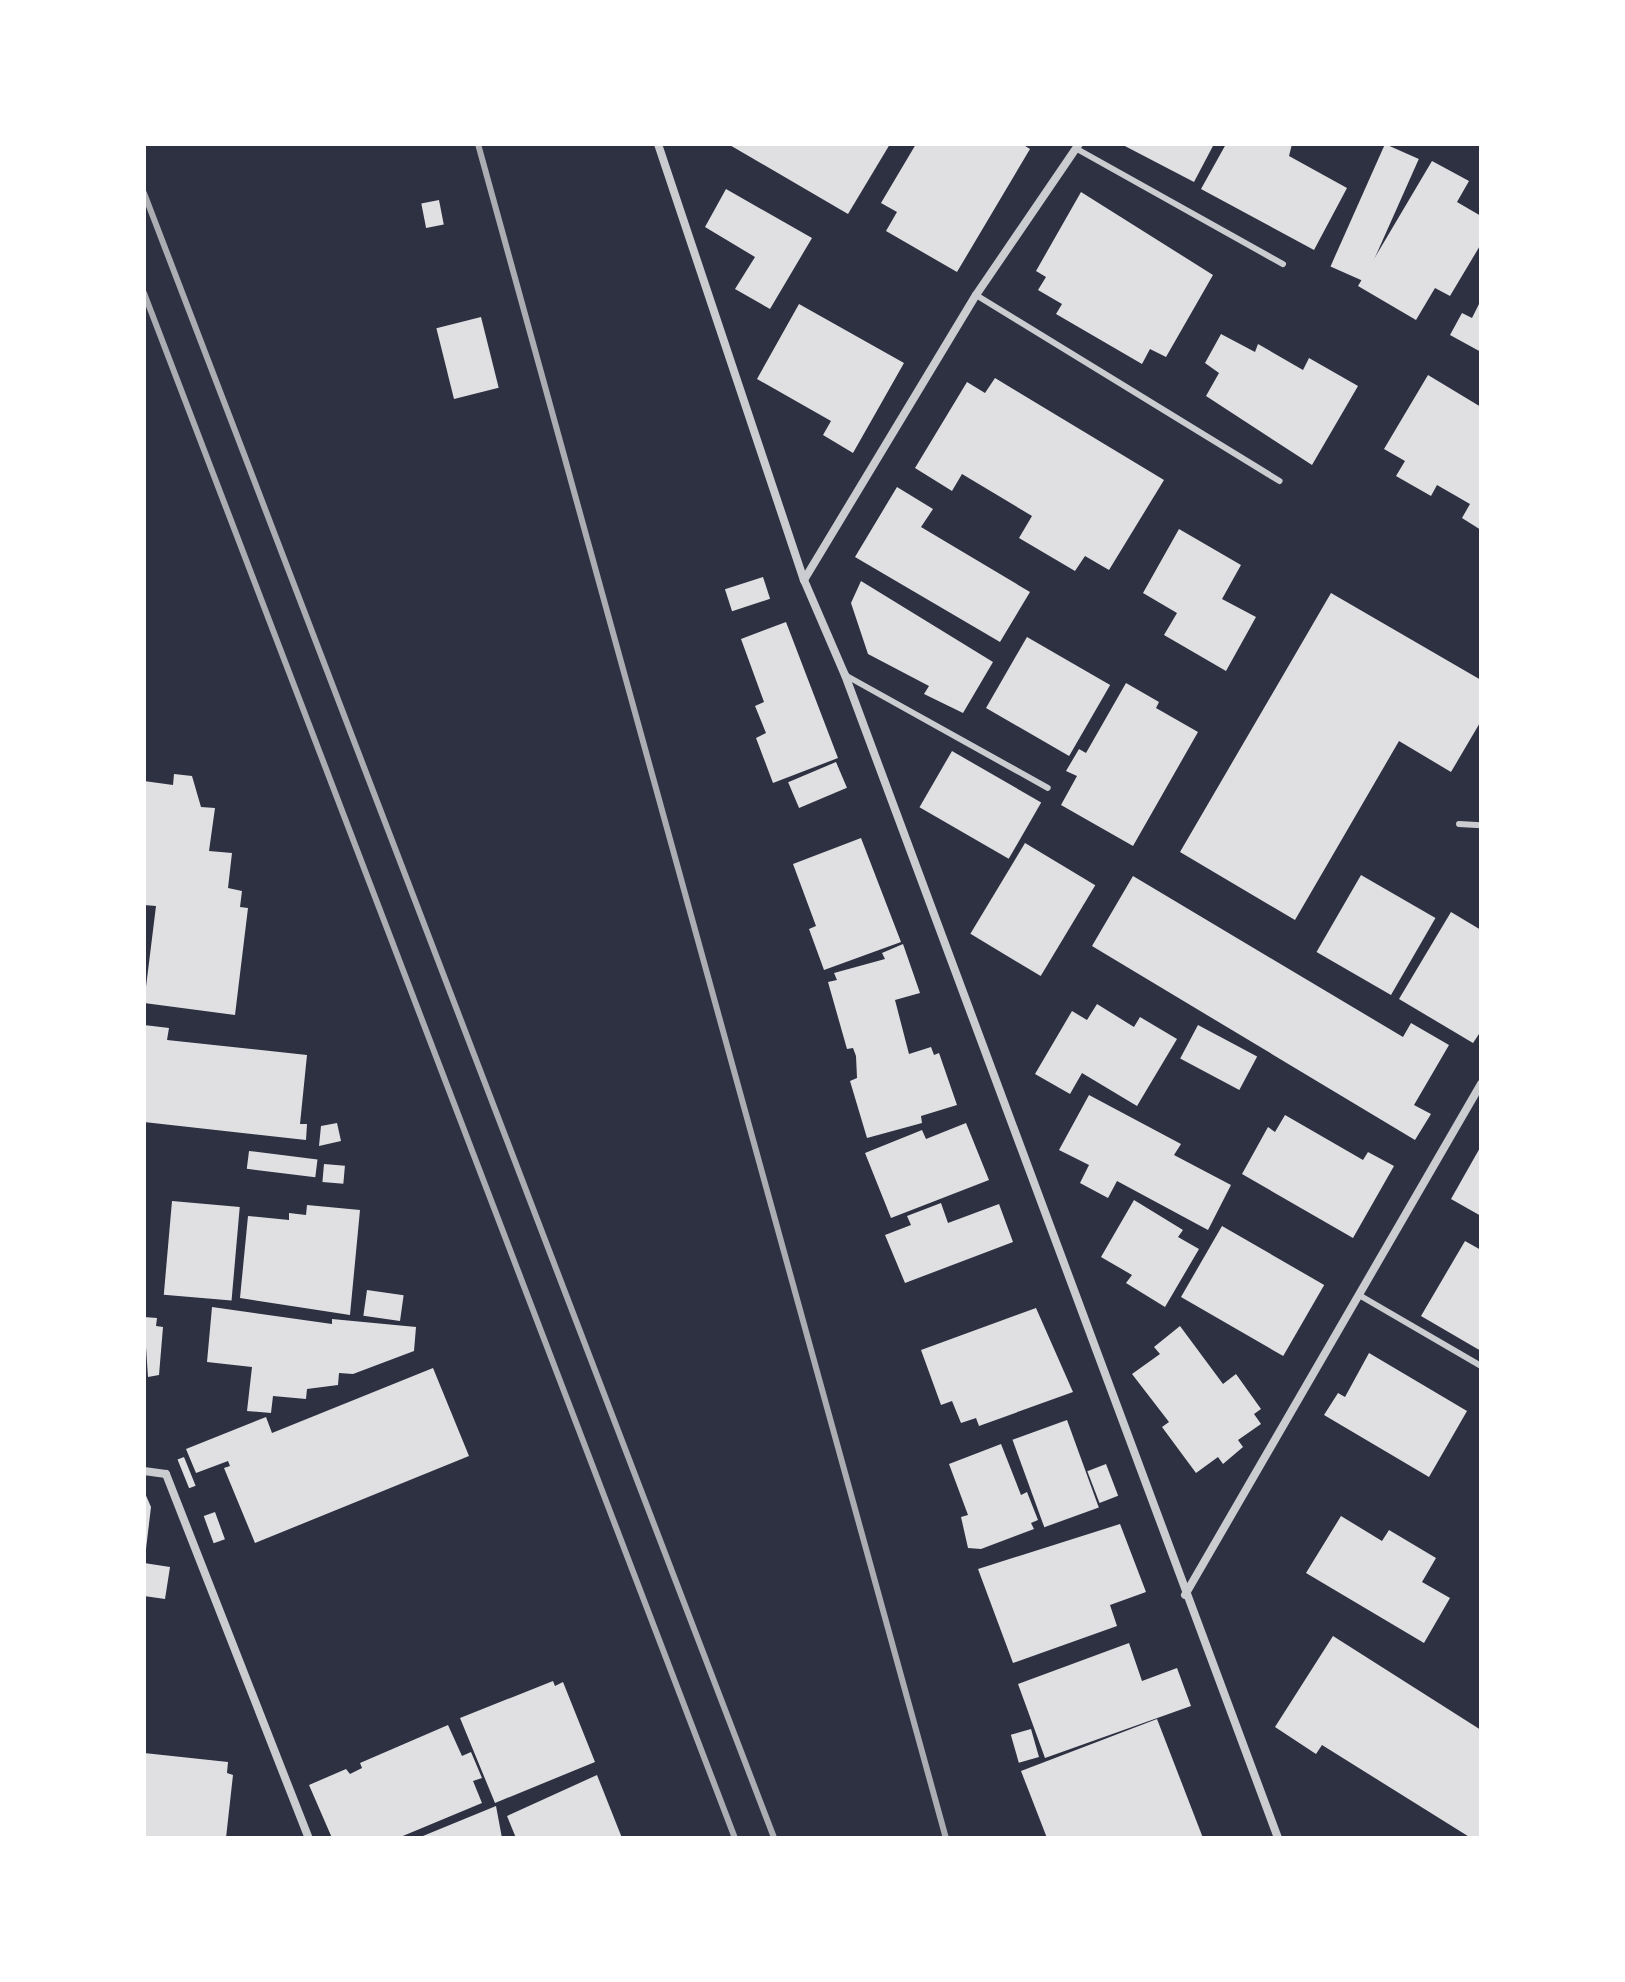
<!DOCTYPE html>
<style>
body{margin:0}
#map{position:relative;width:1625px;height:1982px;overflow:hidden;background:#2d3142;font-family:"Source Serif 4",serif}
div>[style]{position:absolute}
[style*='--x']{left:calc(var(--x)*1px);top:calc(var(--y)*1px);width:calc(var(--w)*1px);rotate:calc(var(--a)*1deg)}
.building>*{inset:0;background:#e0e0e3;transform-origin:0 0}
.service>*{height:6px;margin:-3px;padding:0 3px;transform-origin:3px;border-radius:3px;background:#caccd0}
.minor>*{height:8px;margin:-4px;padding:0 4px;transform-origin:4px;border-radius:4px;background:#caccd0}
.rail>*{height:6px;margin:-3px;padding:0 3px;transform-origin:3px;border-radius:3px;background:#abadb3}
span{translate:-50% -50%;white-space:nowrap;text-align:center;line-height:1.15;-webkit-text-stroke:6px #fff;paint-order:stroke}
.frame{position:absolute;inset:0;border:146px solid #fff;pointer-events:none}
</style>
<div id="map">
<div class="building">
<div style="clip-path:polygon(728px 144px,890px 144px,848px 214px)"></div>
<div style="clip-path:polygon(916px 144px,1022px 144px,1030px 149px,957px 272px,886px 231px,897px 212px,881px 203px)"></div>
<div style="clip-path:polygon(1121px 144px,1214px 144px,1194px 182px)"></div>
<div style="clip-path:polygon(1226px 144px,1292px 144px,1289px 156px,1347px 188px,1314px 250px,1201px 189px)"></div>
<div style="left:1385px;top:144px;width:37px;height:134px;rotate:24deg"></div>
<div style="clip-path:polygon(1432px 161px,1469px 181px,1457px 202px,1481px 216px,1481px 244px,1450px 296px,1435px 288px,1416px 320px,1358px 286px)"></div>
<div style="clip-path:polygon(726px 189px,812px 238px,770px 309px,735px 289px,755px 257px,705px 227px)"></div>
<div style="clip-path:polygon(1081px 192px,1213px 275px,1166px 357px,1150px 349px,1142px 364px,1056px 314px,1062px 304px,1038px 290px,1046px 277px,1036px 271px)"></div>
<div style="left:439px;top:200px;width:25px;height:18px;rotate:79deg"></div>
<div style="clip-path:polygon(1481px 300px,1481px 352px,1450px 335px,1462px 313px,1472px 318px)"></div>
<div style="clip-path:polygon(799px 304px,904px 363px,853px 453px,823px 435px,831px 421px,757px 379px)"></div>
<div style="left:481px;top:317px;width:73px;height:46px;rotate:76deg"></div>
<div style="clip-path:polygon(1221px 334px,1255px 352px,1258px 344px,1303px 370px,1309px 358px,1358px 386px,1312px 465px,1206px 396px,1219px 373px,1205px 363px)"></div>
<div style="clip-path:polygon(1428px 375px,1481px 407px,1481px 530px,1462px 518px,1470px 504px,1437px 485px,1431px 496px,1396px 476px,1405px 461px,1384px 449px)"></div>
<div style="clip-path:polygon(995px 378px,1164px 480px,1109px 570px,1085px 556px,1075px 571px,1019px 538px,1032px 516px,962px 474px,952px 491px,915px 468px,967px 382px,985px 393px)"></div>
<div style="clip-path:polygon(897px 487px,933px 509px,921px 527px,1030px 592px,1000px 642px,855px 557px)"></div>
<div style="clip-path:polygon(1179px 529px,1241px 565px,1222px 599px,1256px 617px,1226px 671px,1164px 635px,1177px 613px,1143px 593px)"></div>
<div style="left:763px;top:577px;width:23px;height:40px;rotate:72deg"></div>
<div style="clip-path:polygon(861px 581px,993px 662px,963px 713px,924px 694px,929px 686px,868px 654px,851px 603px)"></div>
<div style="clip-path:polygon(1331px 593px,1481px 680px,1481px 721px,1451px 772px,1399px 741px,1295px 920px,1180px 852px)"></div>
<div style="clip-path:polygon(786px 622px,838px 758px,773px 783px,756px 738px,766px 733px,755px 706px,764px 702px,741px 639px)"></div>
<div style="left:1027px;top:637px;width:96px;height:82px;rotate:30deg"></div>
<div style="clip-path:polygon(1126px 683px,1159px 702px,1156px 708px,1198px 732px,1133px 846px,1061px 805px,1077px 776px,1066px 771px,1079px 749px,1086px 753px)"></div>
<div style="left:952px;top:751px;width:103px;height:65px;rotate:30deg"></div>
<div style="left:836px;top:762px;width:28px;height:52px;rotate:67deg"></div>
<div style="clip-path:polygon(174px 774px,192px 776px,201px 807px,215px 808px,209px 851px,232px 853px,228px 888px,242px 891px,240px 907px,248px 908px,235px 1015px,144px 1003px,156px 906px,144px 905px,144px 781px,173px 785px)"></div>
<div style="clip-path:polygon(861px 838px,901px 942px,824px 970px,809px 929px,816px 926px,793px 864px)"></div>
<div style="left:1025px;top:843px;width:82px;height:106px;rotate:31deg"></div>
<div style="left:1361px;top:875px;width:86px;height:89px;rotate:30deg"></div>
<div style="clip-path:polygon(1133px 876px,1403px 1037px,1411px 1023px,1449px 1045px,1414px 1105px,1431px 1114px,1415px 1140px,1092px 946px)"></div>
<div style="clip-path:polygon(1451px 912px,1481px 930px,1481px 1031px,1473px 1043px,1399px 999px)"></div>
<div style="clip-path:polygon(903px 944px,920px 993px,895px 1000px,909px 1054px,931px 1047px,934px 1055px,939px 1053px,957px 1105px,921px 1116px,922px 1123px,867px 1138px,850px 1081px,857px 1078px,856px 1056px,853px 1048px,847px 1049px,828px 982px,837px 980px,834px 973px,885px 959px,882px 953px)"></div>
<div style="clip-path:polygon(1097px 1004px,1134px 1027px,1140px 1017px,1177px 1039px,1137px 1106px,1082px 1073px,1070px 1094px,1035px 1074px,1072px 1011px,1087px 1020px)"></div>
<div style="clip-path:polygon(144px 1025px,169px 1028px,167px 1040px,307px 1055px,300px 1124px,307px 1124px,306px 1140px,144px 1122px)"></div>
<div style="left:1198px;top:1025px;width:67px;height:38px;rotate:28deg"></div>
<div style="clip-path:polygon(1089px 1095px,1181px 1144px,1174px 1155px,1231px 1185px,1208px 1230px,1117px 1181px,1108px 1198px,1080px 1183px,1089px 1165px,1059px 1150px)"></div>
<div style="clip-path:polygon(1285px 1115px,1363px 1160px,1368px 1152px,1394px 1166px,1353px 1238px,1242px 1174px,1268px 1127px,1275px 1132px)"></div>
<div style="clip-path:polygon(337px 1123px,341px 1141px,319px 1146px,321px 1126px)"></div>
<div style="clip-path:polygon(966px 1123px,989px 1180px,891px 1218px,865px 1153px,922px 1130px,926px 1139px)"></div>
<div style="clip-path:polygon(1481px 1146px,1481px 1216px,1451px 1199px)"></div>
<div style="left:249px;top:1151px;width:69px;height:18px;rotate:7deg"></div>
<div style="left:324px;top:1164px;width:21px;height:18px;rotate:5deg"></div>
<div style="clip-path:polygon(1134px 1200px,1183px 1230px,1178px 1237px,1199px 1249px,1165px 1307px,1126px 1283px,1132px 1275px,1101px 1257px)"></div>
<div style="left:172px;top:1201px;width:68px;height:94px;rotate:5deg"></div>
<div style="clip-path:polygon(941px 1203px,948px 1223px,999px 1204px,1013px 1242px,905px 1283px,885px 1235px,911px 1225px,907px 1216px)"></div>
<div style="clip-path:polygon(307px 1205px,360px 1210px,350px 1315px,240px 1298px,248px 1216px,289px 1220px,289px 1213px,306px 1215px)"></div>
<div style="left:1222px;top:1226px;width:118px;height:82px;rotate:30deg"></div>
<div style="clip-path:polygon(1465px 1241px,1481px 1250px,1481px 1351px,1421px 1316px)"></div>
<div style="left:367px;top:1290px;width:37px;height:26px;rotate:8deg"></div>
<div style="clip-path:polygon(212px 1307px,332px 1324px,332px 1319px,416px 1327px,414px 1351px,353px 1374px,339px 1373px,338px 1385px,307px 1389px,306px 1399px,273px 1396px,271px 1413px,247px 1411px,252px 1367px,207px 1362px)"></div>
<div style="clip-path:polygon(1036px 1308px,1073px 1392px,979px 1426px,976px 1418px,961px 1423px,952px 1401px,941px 1405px,921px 1350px)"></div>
<div style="clip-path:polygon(144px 1317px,157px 1318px,156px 1326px,163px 1327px,159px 1375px,148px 1377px)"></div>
<div style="clip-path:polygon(1180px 1326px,1223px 1384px,1236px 1374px,1261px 1409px,1254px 1414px,1261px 1424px,1238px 1440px,1243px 1447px,1223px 1464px,1218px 1457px,1196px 1473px,1162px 1427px,1169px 1422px,1132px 1374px,1160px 1354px,1154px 1347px)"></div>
<div style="clip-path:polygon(1369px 1353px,1467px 1411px,1429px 1477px,1324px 1415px,1338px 1393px,1345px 1397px)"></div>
<div style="clip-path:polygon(433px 1368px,469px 1456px,255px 1543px,224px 1468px,230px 1466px,228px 1461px,196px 1473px,186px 1449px,266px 1417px,272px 1433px)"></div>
<div style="left:1067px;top:1420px;width:93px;height:58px;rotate:70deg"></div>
<div style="clip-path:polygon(1001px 1444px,1021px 1495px,1027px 1492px,1038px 1520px,1031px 1523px,1034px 1529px,981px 1549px,968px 1548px,961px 1517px,968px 1515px,949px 1464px)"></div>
<div style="left:184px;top:1457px;width:31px;height:7px;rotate:68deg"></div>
<div style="left:1106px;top:1464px;width:34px;height:20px;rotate:69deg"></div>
<div style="clip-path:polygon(144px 1491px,151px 1507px,146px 1549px,144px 1549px)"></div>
<div style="left:215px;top:1512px;width:29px;height:12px;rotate:70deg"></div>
<div style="clip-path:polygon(1341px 1516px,1382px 1541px,1389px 1530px,1436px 1558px,1422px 1582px,1450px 1598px,1424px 1643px,1306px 1573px)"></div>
<div style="clip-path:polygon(1120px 1524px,1146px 1592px,1110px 1605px,1117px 1626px,1013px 1663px,978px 1569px)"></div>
<div style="clip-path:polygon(144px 1563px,170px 1567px,165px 1599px,144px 1596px)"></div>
<div style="clip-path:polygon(1333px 1636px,1481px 1730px,1481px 1838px,1471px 1838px,1322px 1745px,1316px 1754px,1275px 1727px)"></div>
<div style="clip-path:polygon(1129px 1643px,1142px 1681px,1177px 1668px,1191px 1706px,1045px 1758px,1018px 1684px)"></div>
<div style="clip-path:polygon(553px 1681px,555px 1686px,563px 1682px,595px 1762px,495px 1803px,460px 1718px)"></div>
<div style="clip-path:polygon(1157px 1719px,1203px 1838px,1047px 1838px,1021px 1771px)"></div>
<div style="clip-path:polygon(448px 1725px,462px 1756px,471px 1752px,482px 1778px,473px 1781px,482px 1803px,398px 1838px,332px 1838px,309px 1785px,346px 1769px,350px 1774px,362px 1768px,360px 1763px)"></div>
<div style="left:1031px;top:1729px;width:29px;height:21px;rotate:74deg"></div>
<div style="clip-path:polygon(144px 1753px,228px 1762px,227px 1773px,233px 1775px,226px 1838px,144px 1838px)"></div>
<div style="clip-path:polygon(597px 1775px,622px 1838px,516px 1838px,507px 1816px)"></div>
<div style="clip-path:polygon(496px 1806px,502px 1838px,418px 1838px)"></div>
</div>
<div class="service">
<div style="--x:1077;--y:149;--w:236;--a:29.2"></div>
<div style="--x:976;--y:295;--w:356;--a:31.5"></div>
<div style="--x:845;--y:675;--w:232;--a:29.1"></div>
<div style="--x:1459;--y:824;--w:22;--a:3"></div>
<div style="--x:1359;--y:1295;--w:141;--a:30.2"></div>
</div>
<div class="minor">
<div style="--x:658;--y:144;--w:460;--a:71.5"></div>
<div style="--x:804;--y:580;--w:103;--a:66.7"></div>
<div style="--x:845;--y:675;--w:1241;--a:69.58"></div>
<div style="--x:804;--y:580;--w:333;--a:-58.9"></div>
<div style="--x:976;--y:295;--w:183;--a:-55.7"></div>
<div style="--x:144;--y:1471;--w:22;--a:8"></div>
<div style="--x:166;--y:1474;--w:391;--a:68.6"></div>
<div style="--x:1185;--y:1595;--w:591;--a:-59.92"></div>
</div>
<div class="rail">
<div style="--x:478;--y:144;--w:1757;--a:74.56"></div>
<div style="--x:144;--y:193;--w:1762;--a:69.04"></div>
<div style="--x:144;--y:293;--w:1654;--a:69.07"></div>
</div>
<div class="frame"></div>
</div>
